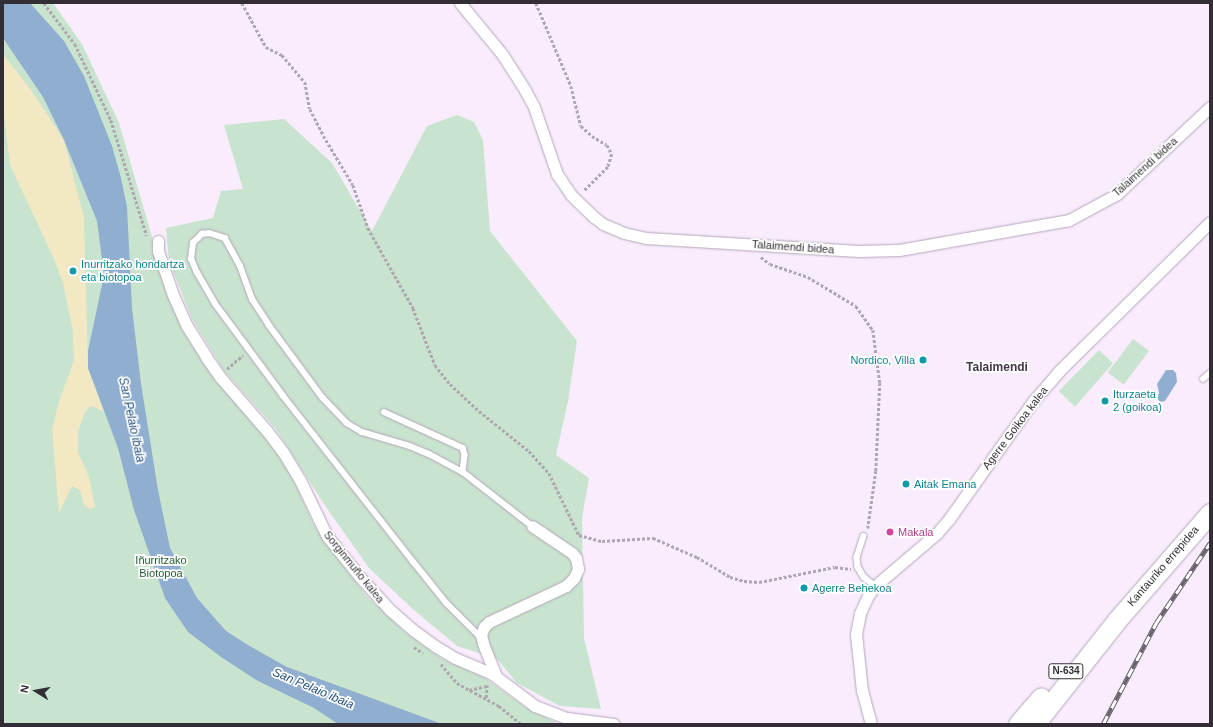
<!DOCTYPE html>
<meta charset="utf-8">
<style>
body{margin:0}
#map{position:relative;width:1213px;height:727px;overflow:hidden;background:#f9edfd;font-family:Helvetica,sans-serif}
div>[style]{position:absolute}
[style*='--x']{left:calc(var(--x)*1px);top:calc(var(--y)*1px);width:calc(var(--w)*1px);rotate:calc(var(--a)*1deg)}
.green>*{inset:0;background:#c8e3ce;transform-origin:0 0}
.sand>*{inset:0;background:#f2e8c3}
.water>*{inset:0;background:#90aed0}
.path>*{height:2.5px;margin-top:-1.25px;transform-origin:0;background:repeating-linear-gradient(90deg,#afa6b2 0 3px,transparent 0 5px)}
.roads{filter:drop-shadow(0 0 1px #b4a6b9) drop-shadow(0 0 1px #b4a6b9)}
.service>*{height:5.5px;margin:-2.75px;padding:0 2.75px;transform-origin:2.75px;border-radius:2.75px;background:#fff}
.minor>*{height:11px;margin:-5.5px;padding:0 5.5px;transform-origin:5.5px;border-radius:5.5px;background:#fff}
.trunk>*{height:19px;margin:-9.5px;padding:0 9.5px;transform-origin:9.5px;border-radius:9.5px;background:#fff}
.rail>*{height:4.5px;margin-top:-2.25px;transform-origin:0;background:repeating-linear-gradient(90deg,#fff 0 9px,#67616a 0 18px);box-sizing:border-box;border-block:1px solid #67616a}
.dots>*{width:11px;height:11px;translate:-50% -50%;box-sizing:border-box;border:2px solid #fff;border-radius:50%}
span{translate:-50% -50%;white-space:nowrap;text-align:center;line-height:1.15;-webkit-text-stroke:3.5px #fff;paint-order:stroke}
.shield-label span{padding:1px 3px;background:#fff;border:1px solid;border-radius:3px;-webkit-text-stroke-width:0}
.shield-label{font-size:10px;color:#332e35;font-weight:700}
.street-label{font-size:11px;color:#332e35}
.culture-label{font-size:11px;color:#0d838f}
.left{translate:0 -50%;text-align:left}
.right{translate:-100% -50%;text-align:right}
.hotel-label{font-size:11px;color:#b23c85}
.park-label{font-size:11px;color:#215c34}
.neighbourhood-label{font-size:12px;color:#443848;font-weight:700}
.water-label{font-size:12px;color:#24507d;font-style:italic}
.frame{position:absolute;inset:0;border:4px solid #332e35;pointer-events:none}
.north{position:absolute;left:16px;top:671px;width:40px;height:40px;-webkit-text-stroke:3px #fff;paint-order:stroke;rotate:281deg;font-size:11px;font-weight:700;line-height:16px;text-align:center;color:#332e35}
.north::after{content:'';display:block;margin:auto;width:14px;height:18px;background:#332e35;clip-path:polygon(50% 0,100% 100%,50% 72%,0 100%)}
</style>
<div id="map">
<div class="green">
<div style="clip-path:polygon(3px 3px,53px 3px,82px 44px,119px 123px,163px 275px,175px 309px,283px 457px,315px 527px,365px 594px,405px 632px,443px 659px,485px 678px,525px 707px,559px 724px,3px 724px)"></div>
<div style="clip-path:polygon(457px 115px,474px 122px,483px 140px,490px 231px,577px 341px,568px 401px,556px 455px,589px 478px,582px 518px,584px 638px,601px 709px,560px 706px,517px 683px,497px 659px,457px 646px,415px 611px,369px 568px,326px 507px,275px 428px,224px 371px,192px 319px,169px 261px,166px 228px,213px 218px,221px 191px,243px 189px,224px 125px,284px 119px,332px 163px,372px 231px,427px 126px)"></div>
<div style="left:1133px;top:339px;width:20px;height:42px;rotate:37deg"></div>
<div style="clip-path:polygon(1099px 350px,1113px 363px,1075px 407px,1059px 391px)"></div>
</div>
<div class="sand">
<div style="clip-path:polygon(3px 54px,31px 90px,64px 140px,84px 217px,88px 368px,104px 412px,92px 406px,86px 410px,78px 431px,78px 452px,89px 477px,95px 507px,90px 509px,84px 505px,80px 490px,72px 486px,59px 513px,52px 430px,59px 401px,74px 361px,73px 332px,63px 283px,54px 259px,10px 165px,3px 107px)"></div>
</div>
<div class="water">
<div style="clip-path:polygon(3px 3px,30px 3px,64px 41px,84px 76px,112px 146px,121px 178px,127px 207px,132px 308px,141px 384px,158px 490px,170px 548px,197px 598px,226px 631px,248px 645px,287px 667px,442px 724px,338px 724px,314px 708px,258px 681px,221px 657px,188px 632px,165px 598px,134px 510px,118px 448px,88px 368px,88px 351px,104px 275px,97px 221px,64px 140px,43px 97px,3px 38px)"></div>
<div style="clip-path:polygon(1166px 370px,1173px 370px,1176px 373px,1177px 382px,1165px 401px,1160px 402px,1157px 398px,1159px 393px,1157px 384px)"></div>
</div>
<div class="path">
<div style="--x:44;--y:3;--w:51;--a:52.9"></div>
<div style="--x:75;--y:44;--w:84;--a:64.7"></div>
<div style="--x:111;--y:120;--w:121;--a:72.8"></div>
<div style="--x:242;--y:3;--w:50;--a:61.4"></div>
<div style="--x:266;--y:47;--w:18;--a:27"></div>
<div style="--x:282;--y:55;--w:35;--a:50"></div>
<div style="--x:305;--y:82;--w:27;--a:80"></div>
<div style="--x:310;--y:109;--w:35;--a:63"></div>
<div style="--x:326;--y:140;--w:52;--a:59"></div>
<div style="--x:353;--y:185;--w:46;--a:70.8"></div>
<div style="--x:368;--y:228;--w:92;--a:60.6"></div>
<div style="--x:413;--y:308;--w:61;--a:68.9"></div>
<div style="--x:435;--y:365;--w:24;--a:52"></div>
<div style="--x:450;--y:384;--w:40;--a:43"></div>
<div style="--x:479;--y:411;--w:64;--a:38.7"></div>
<div style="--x:529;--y:451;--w:30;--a:48"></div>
<div style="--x:549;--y:473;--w:69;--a:64.2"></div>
<div style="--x:579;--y:535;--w:24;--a:15"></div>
<div style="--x:602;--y:541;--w:51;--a:-3.4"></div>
<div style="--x:653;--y:538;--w:48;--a:23.4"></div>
<div style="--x:697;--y:557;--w:39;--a:31"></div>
<div style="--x:730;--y:577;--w:15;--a:16"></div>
<div style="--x:744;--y:581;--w:15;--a:4"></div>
<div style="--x:759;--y:582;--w:77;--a:-11.2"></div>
<div style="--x:835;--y:567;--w:16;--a:7"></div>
<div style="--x:536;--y:3;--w:90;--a:67.1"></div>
<div style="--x:571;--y:86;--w:41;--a:76"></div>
<div style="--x:581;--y:126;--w:15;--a:42"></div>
<div style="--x:592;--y:136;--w:17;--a:31"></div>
<div style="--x:607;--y:145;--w:10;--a:61"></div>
<div style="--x:612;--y:154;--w:14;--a:107"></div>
<div style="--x:608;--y:167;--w:34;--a:135"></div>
<div style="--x:761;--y:257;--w:11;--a:38"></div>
<div style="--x:770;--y:264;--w:40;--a:18.9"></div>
<div style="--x:808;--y:277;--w:56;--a:31.1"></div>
<div style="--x:856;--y:306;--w:29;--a:55"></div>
<div style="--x:873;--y:330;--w:53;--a:82.5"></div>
<div style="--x:880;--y:383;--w:88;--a:92.6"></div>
<div style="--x:876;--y:471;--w:58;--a:98"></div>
<div style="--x:227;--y:369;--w:21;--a:-41"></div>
<div style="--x:414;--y:647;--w:11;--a:34"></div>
<div style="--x:441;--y:664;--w:25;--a:50"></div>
<div style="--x:457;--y:683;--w:48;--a:28.7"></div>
<div style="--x:499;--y:706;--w:28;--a:39"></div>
<div style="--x:469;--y:690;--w:17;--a:-13"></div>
<div style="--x:486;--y:698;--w:13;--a:-86"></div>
</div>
<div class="roads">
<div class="service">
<div style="--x:1203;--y:379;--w:9;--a:-41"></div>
<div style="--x:384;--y:412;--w:87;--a:24.5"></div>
<div style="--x:463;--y:448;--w:7;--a:74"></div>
<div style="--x:465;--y:455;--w:17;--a:97"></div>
<div style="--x:864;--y:536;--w:22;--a:108"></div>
<div style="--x:857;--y:557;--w:10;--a:84"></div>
<div style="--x:858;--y:567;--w:12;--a:59"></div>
<div style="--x:864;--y:577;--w:14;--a:39"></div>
<div style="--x:480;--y:637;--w:48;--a:-135"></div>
<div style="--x:446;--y:603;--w:53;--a:-128.8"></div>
<div style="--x:413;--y:562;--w:211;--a:-128.1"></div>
<div style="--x:283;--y:396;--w:114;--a:-126.5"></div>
<div style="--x:215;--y:304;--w:36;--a:-120"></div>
<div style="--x:197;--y:273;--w:15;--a:-113"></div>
<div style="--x:191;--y:259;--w:16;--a:-83"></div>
<div style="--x:193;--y:243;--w:13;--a:-45"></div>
<div style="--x:202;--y:234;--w:7;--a:-8"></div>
<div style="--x:209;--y:233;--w:17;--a:17"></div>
<div style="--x:225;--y:238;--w:31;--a:61"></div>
<div style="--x:240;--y:265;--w:37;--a:70"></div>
<div style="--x:253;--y:300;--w:30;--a:57"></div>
<div style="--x:269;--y:325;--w:91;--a:53.5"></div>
<div style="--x:323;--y:398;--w:35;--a:46"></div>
<div style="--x:347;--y:423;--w:17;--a:31"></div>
<div style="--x:362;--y:432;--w:50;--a:16.3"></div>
<div style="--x:410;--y:446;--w:21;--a:23"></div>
<div style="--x:429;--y:454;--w:38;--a:28"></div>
<div style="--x:463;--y:472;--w:88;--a:38"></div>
</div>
<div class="minor">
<div style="--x:460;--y:3;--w:66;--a:50.5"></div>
<div style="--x:502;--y:54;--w:43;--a:57.4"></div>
<div style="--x:525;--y:90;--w:19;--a:62"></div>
<div style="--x:534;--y:107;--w:71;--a:71.1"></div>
<div style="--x:557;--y:174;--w:25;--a:56"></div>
<div style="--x:571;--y:195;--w:32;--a:44"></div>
<div style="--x:594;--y:217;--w:11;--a:38"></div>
<div style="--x:603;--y:224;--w:23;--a:23"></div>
<div style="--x:624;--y:233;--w:23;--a:13"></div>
<div style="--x:646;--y:238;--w:213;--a:3.5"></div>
<div style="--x:859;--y:251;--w:40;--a:-1.4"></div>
<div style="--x:899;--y:250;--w:173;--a:-10"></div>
<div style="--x:1069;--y:220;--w:55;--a:-28.4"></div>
<div style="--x:1117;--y:194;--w:127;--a:-43.1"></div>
<div style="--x:158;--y:241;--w:10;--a:90"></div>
<div style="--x:158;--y:251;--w:46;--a:71.2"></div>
<div style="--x:173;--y:295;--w:34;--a:66"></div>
<div style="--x:187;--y:326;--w:36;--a:58"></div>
<div style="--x:206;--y:357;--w:24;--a:55"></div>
<div style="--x:220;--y:377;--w:72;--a:49"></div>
<div style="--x:267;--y:431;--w:26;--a:53"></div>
<div style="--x:283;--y:452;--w:33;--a:59"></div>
<div style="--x:300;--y:480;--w:62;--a:64.3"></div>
<div style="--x:327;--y:536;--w:51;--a:51.3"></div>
<div style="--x:359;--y:576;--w:46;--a:47.6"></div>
<div style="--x:390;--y:610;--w:30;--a:41"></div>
<div style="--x:413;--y:630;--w:27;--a:36"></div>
<div style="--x:435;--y:646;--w:23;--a:31"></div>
<div style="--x:455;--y:658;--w:39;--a:23"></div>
<div style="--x:491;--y:673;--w:55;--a:36.9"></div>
<div style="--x:535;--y:706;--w:34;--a:21"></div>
<div style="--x:567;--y:718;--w:47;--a:7.3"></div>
<div style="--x:496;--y:676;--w:35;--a:-112"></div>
<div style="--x:483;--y:643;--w:8;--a:-104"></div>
<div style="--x:481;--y:635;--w:9;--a:-69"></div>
<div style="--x:484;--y:627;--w:7;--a:-45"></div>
<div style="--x:489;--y:622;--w:85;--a:-25.1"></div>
<div style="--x:566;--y:586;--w:11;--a:-45"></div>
<div style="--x:574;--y:578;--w:10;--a:-66"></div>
<div style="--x:578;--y:569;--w:11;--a:-100"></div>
<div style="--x:576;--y:558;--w:6;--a:-129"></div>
<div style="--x:572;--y:553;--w:48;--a:-146"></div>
<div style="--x:871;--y:724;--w:34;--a:-105"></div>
<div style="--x:862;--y:691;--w:57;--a:-96"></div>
<div style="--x:856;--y:634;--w:21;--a:-79"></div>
<div style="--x:860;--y:613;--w:21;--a:-65"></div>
<div style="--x:869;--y:594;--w:10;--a:-53"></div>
<div style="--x:875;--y:586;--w:82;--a:-40.5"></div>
<div style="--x:937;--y:533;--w:18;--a:-49"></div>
<div style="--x:949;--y:519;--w:146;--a:-54.5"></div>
<div style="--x:1034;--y:400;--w:38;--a:-49"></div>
<div style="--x:1059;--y:371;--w:212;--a:-44.6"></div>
</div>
<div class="trunk">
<div style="--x:1018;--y:724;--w:35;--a:-49"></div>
<div style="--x:1035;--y:724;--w:132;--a:-51.7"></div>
<div style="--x:1117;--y:620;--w:142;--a:-49"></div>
</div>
</div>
<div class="rail">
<div style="--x:1103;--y:724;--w:114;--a:-62.3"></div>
<div style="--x:1156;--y:623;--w:97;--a:-56"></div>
</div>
<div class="dots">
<div style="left:73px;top:271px;background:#0f9aa8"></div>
<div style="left:923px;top:360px;background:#0f9aa8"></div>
<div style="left:1105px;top:401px;background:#0f9aa8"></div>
<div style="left:906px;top:484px;background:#0f9aa8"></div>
<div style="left:890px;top:532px;background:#d1479c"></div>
<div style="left:804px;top:588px;background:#0f9aa8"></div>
</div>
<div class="shield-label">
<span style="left:1066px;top:671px">N-634</span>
</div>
<div class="street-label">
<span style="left:1145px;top:167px;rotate:-42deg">Talaimendi bidea</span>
<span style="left:793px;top:247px;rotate:4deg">Talaimendi bidea</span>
<span style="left:1015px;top:428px;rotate:-53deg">Agerre Goikoa kalea</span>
<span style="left:1163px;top:566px;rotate:-49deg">Kantauriko errepidea</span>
<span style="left:354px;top:567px;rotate:51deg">Sorginmuño kalea</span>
</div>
<div class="culture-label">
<span class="left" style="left:81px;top:271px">Inurritzako hondartza<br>eta biotopoa</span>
<span class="right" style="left:915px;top:360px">Nordico, Villa</span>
<span class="left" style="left:1113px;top:401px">Iturzaeta<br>2 (goikoa)</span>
<span class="left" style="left:914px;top:484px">Aitak Emana</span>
<span class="left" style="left:812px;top:588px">Agerre Behekoa</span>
</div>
<div class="hotel-label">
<span class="left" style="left:898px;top:532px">Makala</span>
</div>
<div class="park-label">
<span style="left:161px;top:567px">Iñurritzako<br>Biotopoa</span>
</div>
<div class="neighbourhood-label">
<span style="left:997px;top:368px">Talaimendi</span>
</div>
<div class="water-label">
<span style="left:131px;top:420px;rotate:78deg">San Pelaio ibaia</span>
<span style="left:313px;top:689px;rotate:23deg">San Pelaio ibaia</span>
</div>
<div class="frame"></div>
<div class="north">N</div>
</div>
